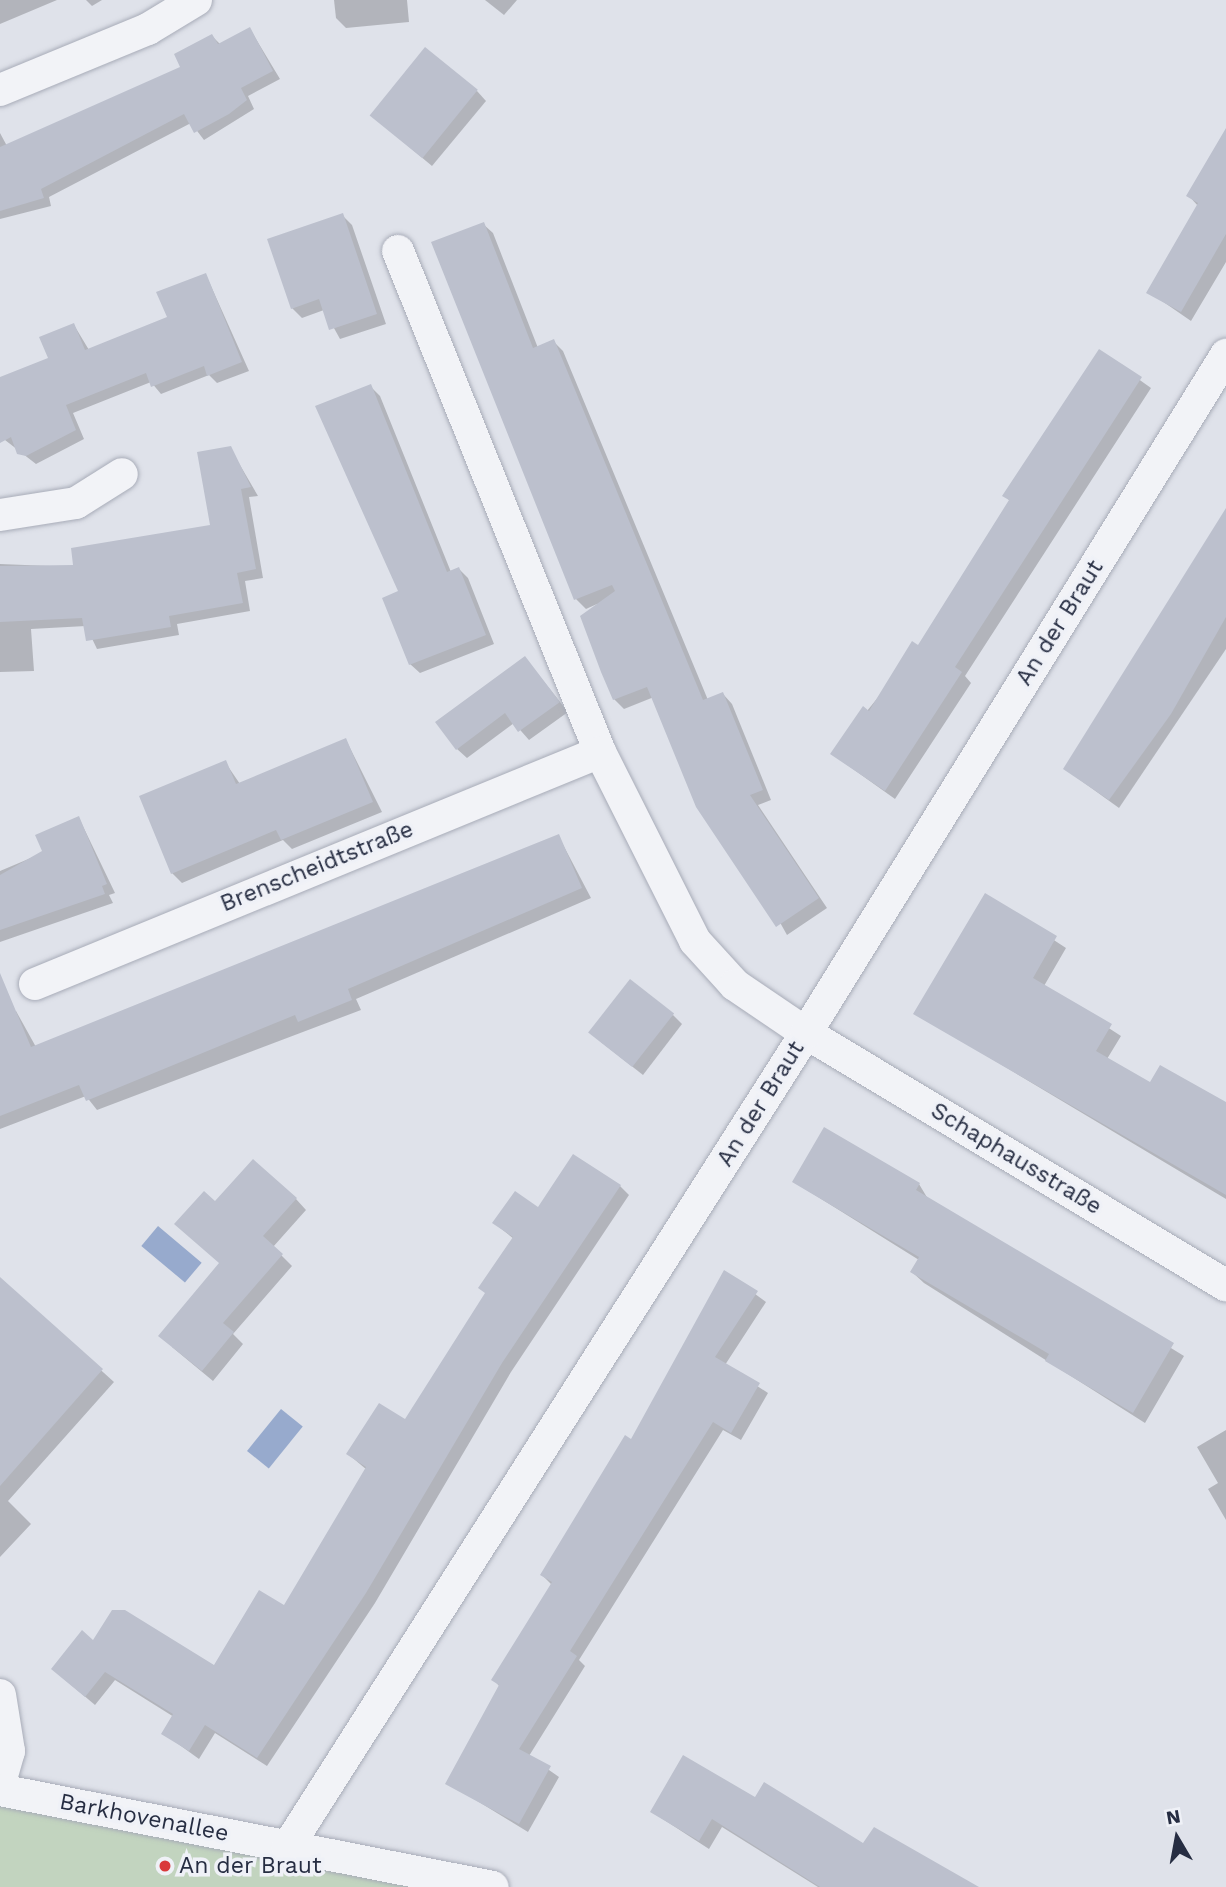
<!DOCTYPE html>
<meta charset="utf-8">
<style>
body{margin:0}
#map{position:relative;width:1226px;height:1887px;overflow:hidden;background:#dfe2ea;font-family:"Work Sans",sans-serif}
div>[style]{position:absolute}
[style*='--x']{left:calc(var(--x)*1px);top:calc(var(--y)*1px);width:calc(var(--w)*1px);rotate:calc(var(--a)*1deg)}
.green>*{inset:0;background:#c2d4bf}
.water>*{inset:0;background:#97aacd;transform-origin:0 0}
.shadow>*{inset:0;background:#0003}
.building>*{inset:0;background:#bcc0cd;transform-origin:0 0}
.roads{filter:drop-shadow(0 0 2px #a8acb8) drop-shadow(0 0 2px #a8acb8)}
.street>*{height:32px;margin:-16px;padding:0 16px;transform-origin:16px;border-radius:16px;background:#f2f3f7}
.dots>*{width:19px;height:19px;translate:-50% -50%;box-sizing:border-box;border:4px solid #eff1f7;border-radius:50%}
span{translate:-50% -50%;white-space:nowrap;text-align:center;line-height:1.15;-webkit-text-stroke:7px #eff1f7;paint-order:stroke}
.street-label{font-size:23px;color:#262d42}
.poi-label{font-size:23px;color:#262d42}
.left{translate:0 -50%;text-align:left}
.north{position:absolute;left:1142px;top:1803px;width:70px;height:70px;-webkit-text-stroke:5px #eff1f7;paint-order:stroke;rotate:350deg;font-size:19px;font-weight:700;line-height:28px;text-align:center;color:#262d42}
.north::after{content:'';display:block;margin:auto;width:24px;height:32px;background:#262d42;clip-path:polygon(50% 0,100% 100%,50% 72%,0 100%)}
</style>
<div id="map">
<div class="green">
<div style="clip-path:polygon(0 1794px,448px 1887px,0 1887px)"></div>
</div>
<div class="water">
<div style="left:158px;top:1226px;width:57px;height:26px;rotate:40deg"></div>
<div style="left:281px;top:1409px;width:28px;height:54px;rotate:39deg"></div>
</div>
<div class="shadow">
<div style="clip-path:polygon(0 0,57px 0,0 24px)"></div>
<div style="clip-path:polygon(86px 0,102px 0,92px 6px)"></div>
<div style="clip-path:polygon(334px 0,407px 0,409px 22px,346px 28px,336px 18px)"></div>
<div style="clip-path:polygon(485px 0,517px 0,504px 15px)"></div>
<div style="clip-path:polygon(250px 29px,280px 79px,248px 96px,254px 109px,204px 140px,191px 123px,49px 197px,51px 206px,0 219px,0 133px,7px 146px,183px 68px,212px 36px,221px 45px)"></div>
<div style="clip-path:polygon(477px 91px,486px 101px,432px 166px,371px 115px)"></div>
<div style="clip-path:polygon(1226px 132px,1226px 262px,1191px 321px,1149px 292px,1198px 206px,1189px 196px)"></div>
<div style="clip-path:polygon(342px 215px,352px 225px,386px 324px,340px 339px,324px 310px,302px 318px,292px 308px)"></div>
<div style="clip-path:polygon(483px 224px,493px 233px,538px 348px,553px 341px,563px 351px,708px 700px,723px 694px,732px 704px,771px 800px,758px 805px,827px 908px,787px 935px,654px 697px,624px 709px,614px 699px,597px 604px,586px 609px,576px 599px)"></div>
<div style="clip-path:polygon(206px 275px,249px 371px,217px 383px,209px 375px,161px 394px,151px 382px,73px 413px,84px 439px,36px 464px,5px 440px,0 379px,50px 359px,74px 325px,89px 350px,169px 318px)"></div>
<div style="clip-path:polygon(1099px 351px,1151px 388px,965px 676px,971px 683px,895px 799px,832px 754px,919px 647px,1010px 501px,1004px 495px)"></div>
<div style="clip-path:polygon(370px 386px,380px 396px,451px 572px,459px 569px,468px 578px,494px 644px,420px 673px,410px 664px)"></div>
<div style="clip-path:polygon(230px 448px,258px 496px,249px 497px,263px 578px,245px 581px,250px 611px,177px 624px,179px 635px,97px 649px,86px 626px,31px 629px,34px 671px,0 672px,0 564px,75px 567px,212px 527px)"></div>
<div style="clip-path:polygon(1226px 518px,1226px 649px,1119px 808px,1065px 769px)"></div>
<div style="clip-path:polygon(525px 658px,568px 712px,529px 740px,514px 723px,467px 758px,457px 749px)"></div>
<div style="clip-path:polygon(346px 740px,382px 812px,292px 849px,283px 840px,182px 883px,172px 873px,225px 762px,240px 784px)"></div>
<div style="clip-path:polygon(79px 818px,115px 893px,109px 895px,113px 903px,0 942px,0 871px,45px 852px)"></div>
<div style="clip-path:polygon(559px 837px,591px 898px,356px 999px,361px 1010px,97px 1110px,86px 1096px,0 1129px,0 1017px,16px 1011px,36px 1047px)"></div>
<div style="clip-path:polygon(985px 895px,1066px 948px,1044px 986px,1121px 1036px,1107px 1059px,1150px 1084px,1226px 1103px,1226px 1199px,915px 1013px)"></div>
<div style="clip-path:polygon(673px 1015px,682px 1024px,643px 1075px,601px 1042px)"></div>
<div style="clip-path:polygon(794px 1182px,919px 1184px,928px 1199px,1184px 1356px,1145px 1423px,924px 1283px,912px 1272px,919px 1260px)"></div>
<div style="clip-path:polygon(620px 1186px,629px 1195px,511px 1372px,375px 1603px,267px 1766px,215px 1733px,199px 1759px,163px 1733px,174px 1717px,115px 1680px,95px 1705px,63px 1678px,94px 1642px,215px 1667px,285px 1608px,367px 1470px,348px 1454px,405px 1421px,487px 1294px,514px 1239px,494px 1223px)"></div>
<div style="clip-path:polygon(296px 1199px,306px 1210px,273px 1247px,292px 1266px,233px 1334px,243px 1344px,213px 1381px,172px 1347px,221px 1264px,215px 1203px)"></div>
<div style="clip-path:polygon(725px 1272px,766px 1302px,725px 1365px,768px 1393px,741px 1440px,723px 1430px,579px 1660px,585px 1666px,529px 1756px,559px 1777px,528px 1832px,448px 1783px,500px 1687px,493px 1679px,552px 1585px,542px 1575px,632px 1441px)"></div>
<div style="clip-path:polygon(0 1279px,114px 1382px,8px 1501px,31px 1524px,0 1557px)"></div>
<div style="clip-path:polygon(1226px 1430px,1226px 1520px,1208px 1489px,1218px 1483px,1197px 1447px)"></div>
<div style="clip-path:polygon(755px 1799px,863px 1846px,972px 1887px,818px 1887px,722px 1827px,709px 1849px,652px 1812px)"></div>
</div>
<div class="building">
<div style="clip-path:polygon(250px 27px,273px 71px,241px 88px,247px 100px,229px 114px,194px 133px,184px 114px,41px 189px,44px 198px,0 211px,0 147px,180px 67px,174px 54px,212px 34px,218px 44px)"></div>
<div style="left:425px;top:47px;width:68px;height:88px;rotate:39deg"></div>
<div style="clip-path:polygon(1226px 128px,1226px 234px,1181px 312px,1146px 293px,1198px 203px,1186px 196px)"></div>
<div style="clip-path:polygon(343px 213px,377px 314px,329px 330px,319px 299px,291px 309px,267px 239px)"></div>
<div style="clip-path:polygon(484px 222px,533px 348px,554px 339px,703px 700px,723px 692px,763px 790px,750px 795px,819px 898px,776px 927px,696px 807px,647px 687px,613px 700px,601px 672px,580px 616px,615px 591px,612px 585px,574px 600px,431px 242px)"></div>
<div style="clip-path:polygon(206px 273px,242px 362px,207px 376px,204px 366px,151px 387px,146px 373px,66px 405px,76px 430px,26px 456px,17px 454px,11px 437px,0 443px,0 377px,48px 358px,39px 337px,74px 323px,85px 350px,167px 317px,156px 292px)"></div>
<div style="clip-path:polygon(1099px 349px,1142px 377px,955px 667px,962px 672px,885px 791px,830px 754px,863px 706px,869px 711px,912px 641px,918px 645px,1009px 500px,1002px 496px)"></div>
<div style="clip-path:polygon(371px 384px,447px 572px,459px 567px,486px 635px,409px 665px,382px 598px,398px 591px,315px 406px)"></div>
<div style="clip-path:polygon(231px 446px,251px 487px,241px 489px,256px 569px,237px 573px,243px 603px,169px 616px,171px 627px,86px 641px,82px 618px,0 622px,0 566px,73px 565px,71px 548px,210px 525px,197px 452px)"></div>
<div style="clip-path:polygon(1226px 508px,1226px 617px,1171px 714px,1109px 800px,1063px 769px)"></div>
<div style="clip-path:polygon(525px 656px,560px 702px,518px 732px,505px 713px,456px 750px,435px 722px)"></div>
<div style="clip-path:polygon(346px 738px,373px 802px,281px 840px,276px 830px,171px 874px,139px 796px,226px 760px,236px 784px)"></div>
<div style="clip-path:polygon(79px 816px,107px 884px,102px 886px,105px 894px,0 930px,0 875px,42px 851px,35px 835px)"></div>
<div style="clip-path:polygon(559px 834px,582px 888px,348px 989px,352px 1000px,298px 1022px,295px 1015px,86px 1101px,79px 1085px,0 1116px,0 973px,31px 1047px)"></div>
<div style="clip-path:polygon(985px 893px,1057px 936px,1033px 978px,1112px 1024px,1096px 1051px,1150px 1082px,1160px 1065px,1226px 1102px,1226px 1195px,913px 1014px)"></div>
<div style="left:630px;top:979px;width:56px;height:68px;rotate:38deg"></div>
<div style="clip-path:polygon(824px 1127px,920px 1183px,916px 1190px,1174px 1343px,1133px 1413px,1045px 1361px,1049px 1354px,910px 1272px,919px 1257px,792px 1182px)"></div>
<div style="clip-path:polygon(573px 1154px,621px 1185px,502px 1363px,366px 1593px,257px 1758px,205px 1725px,189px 1751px,161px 1734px,173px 1714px,105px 1672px,85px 1697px,51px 1669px,82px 1630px,93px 1640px,112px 1610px,125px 1610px,214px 1665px,259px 1590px,284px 1605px,366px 1467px,346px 1454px,379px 1403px,405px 1419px,485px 1293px,478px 1288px,513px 1237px,492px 1223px,515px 1191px,538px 1207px)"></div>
<div style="clip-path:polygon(253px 1159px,297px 1198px,263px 1236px,283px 1254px,223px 1323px,234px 1332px,202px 1371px,158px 1336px,219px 1263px,174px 1224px,204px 1191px,215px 1201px)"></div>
<div style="clip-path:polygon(724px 1270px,758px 1291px,715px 1357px,760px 1383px,731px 1433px,713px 1422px,570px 1651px,577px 1656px,519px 1749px,551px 1766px,519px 1824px,445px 1784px,499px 1685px,491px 1680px,552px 1582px,540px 1575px,625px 1435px,631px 1439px)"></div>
<div style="clip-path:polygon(0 1277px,103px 1369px,0 1486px)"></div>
<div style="clip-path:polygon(683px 1755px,755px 1797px,764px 1782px,863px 1843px,874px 1827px,979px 1887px,820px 1887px,712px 1819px,699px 1841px,650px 1812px)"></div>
</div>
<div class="roads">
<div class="street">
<div style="--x:0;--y:90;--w:160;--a:-22.4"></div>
<div style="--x:148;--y:29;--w:56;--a:-31.1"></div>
<div style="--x:398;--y:251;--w:540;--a:68.04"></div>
<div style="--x:600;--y:752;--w:212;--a:63.3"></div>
<div style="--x:695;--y:941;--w:59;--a:47.7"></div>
<div style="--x:735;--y:985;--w:86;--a:34.1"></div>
<div style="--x:806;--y:1033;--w:490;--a:31"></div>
<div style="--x:0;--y:515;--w:77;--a:-9"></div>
<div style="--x:76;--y:503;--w:54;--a:-32.2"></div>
<div style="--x:35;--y:984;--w:611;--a:-22.32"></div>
<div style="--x:0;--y:1695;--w:57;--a:80.9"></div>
<div style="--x:9;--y:1751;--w:33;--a:106"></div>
<div style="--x:0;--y:1790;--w:502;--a:11.13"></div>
<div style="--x:287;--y:1848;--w:966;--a:-57.51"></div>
<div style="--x:806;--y:1033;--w:798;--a:-58.22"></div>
</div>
</div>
<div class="dots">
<div style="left:165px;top:1866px;background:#d9393b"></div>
</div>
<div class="street-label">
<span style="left:1060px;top:623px;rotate:-58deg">An der Braut</span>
<span style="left:317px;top:867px;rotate:-22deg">Brenscheidtstraße</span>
<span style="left:761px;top:1104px;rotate:-58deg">An der Braut</span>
<span style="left:1016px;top:1159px;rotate:31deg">Schaphausstraße</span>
<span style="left:144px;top:1818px;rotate:11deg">Barkhovenallee</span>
</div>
<div class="poi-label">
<span class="left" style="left:179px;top:1866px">An der Braut</span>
</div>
<div class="north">N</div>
</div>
